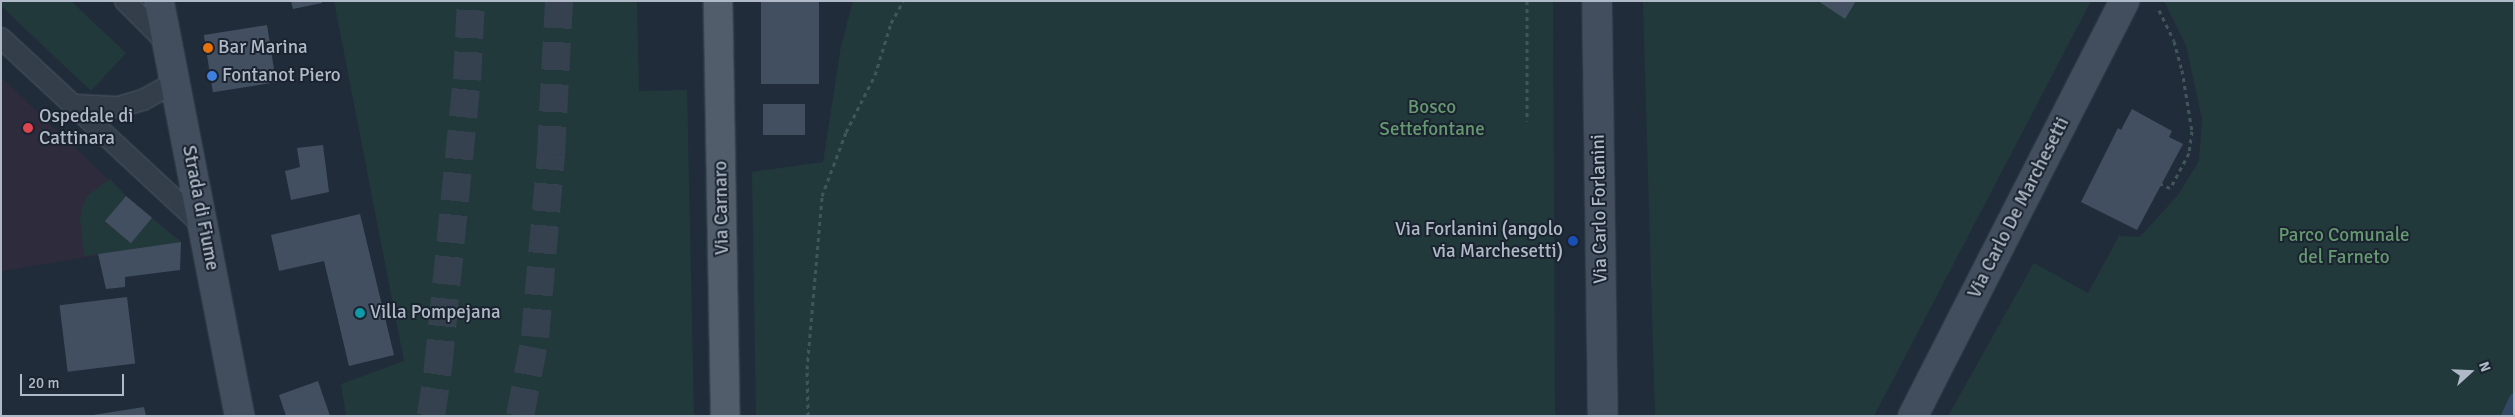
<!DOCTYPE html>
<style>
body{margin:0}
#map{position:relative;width:2515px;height:417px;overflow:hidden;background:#202c3a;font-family:Signika,sans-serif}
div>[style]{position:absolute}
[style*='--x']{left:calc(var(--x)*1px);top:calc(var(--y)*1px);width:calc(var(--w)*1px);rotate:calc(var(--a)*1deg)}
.medical>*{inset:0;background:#2e2c3c}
.green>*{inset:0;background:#22393b}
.stream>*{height:10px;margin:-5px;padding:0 5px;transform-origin:5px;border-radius:5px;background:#334863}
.building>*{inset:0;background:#414f60;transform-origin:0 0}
.highway-tunnel>*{height:28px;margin-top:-14px;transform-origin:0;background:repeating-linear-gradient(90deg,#35414f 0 28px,transparent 0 42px)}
.path>*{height:3px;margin-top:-1.5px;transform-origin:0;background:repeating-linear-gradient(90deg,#405659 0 4px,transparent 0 8px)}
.roads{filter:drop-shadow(0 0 1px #4f5965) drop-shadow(0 0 1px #4f5965)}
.lane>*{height:20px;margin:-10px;padding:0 10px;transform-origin:10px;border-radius:10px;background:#343e4b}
.secondary>*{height:28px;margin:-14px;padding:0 14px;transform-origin:14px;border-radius:14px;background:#424d5e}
.primary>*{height:28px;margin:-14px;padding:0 14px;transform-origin:14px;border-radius:14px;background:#525d6b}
.dots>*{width:14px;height:14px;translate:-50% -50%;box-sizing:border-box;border:2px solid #1a232f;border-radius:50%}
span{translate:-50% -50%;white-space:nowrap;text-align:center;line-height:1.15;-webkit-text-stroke:4px #1a232f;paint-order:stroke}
.poi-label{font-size:19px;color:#afb9c7}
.left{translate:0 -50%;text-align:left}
.right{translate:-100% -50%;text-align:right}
.park-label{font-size:19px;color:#659970}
.street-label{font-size:19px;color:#afb9c7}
.frame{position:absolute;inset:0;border:2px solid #afb9c7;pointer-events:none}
.north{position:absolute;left:2445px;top:347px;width:50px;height:50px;-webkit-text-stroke:4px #1a232f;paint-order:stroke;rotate:70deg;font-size:14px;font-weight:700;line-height:20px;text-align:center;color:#afb9c7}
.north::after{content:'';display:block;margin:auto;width:18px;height:22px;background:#afb9c7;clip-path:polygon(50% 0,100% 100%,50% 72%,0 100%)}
.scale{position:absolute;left:20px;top:374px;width:104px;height:22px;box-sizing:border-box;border:2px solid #afb9c7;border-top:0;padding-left:6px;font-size:15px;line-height:18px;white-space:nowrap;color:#afb9c7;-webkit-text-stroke:4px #1a232f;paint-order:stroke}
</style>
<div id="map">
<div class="medical">
<div style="clip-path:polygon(1px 77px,126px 196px,181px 242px,1px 271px)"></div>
</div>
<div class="green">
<div style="clip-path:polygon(1px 1px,71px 1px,126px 53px,91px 91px,1px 6px)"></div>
<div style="clip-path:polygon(334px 1px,637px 1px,639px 91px,687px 90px,694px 416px,346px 416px,341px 384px,404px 361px)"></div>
<div style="clip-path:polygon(853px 1px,1553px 1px,1555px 416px,756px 416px,752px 172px,823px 162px,841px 46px)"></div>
<div style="clip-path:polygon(1643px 1px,2091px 1px,1874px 416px,1655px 416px)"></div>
<div style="clip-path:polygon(2164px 1px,2514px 1px,2514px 416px,1948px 416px,2034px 263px,2088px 293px,2119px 236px,2140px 237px,2178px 195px,2199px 161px,2202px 119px,2186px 45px)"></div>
<div style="clip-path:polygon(110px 179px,126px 196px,105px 222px,130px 243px,152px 218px,181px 242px,84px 256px,80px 218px,82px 207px,88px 195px)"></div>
</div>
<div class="stream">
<div style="--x:2506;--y:416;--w:19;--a:-65"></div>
</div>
<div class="building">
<div style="clip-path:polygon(291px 1px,322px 1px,322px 3px,293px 9px)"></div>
<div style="left:761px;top:1px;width:58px;height:83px"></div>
<div style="clip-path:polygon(1818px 1px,1856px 1px,1845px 19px)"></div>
<div style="left:267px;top:25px;width:58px;height:64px;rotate:81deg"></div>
<div style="left:805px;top:104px;width:31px;height:42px;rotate:90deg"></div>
<div style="clip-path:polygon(2132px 109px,2172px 131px,2169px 137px,2183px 144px,2137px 230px,2081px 202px,2118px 128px,2121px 130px)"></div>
<div style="clip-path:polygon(323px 145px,329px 192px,291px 200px,285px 171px,300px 167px,297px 148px)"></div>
<div style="left:126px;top:196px;width:34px;height:33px;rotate:40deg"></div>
<div style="clip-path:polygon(360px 214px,394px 355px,349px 366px,324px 261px,279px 271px,271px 235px)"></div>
<div style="clip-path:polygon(181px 242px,180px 270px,125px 277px,125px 287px,106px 289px,98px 254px)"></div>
<div style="left:127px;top:297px;width:67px;height:68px;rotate:83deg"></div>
<div style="clip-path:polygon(318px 381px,330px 416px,286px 416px,279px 395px)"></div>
<div style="clip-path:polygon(144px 407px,146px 416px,93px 416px,93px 415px)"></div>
</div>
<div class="highway-tunnel">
<div style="--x:431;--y:416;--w:49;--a:-81.7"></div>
<div style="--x:438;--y:368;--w:289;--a:-84.3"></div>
<div style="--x:467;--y:80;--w:79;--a:-87.1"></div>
<div style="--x:520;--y:416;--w:80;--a:-79.2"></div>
<div style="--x:535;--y:337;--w:184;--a:-85"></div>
<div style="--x:551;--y:154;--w:153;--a:-87"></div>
</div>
<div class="path">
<div style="--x:1527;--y:1;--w:120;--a:90"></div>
<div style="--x:2159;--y:10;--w:34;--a:64"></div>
<div style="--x:2174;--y:41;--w:30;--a:75"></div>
<div style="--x:2182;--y:70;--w:62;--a:80.7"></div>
<div style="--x:2192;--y:131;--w:22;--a:98"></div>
<div style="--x:2189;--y:153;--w:40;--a:118"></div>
<div style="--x:2170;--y:188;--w:10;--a:-156"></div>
<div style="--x:808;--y:416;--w:47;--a:-91.2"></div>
<div style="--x:807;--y:369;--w:174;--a:-85"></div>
<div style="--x:822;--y:196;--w:68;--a:-69.4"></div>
<div style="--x:846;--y:132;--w:64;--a:-63"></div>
<div style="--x:875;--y:75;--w:54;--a:-72.9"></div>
<div style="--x:891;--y:23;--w:25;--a:-61"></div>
</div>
<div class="roads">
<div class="lane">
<div style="--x:125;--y:1;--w:59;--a:45"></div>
<div style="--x:1;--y:38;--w:276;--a:42.9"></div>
<div style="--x:74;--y:105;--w:44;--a:2.6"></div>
<div style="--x:118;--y:107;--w:26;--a:-16"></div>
<div style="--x:143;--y:100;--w:37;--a:-29"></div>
</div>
<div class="secondary">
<div style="--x:159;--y:1;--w:423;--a:79"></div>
<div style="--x:1597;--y:1;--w:415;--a:89.2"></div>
<div style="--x:1913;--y:416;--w:466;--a:-63"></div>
</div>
<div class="primary">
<div style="--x:718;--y:1;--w:415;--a:89"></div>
</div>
</div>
<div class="dots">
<div style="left:208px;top:48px;background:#e8710a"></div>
<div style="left:212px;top:76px;background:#3f7fe0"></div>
<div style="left:28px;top:128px;background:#e0444e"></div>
<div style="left:1573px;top:241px;background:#1a4fb4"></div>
<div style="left:360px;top:313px;background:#0f9aa8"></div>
</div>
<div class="poi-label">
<span class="left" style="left:218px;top:48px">Bar Marina</span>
<span class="left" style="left:222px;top:76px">Fontanot Piero</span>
<span class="left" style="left:39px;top:128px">Ospedale di<br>Cattinara</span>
<span class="right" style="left:1563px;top:241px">Via Forlanini (angolo<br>via Marchesetti)</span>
<span class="left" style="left:370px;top:313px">Villa Pompejana</span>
</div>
<div class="park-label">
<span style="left:1432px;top:119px">Bosco<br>Settefontane</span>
<span style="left:2344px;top:247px">Parco Comunale<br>del Farneto</span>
</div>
<div class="street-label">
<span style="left:200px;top:208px;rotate:79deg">Strada di Fiume</span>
<span style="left:722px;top:208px;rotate:-91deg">Via Carnaro</span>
<span style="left:2019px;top:208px;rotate:-63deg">Via Carlo De Marchesetti</span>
<span style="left:1600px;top:209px;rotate:-91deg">Via Carlo Forlanini</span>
</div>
<div class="frame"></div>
<div class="north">N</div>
<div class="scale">20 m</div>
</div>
